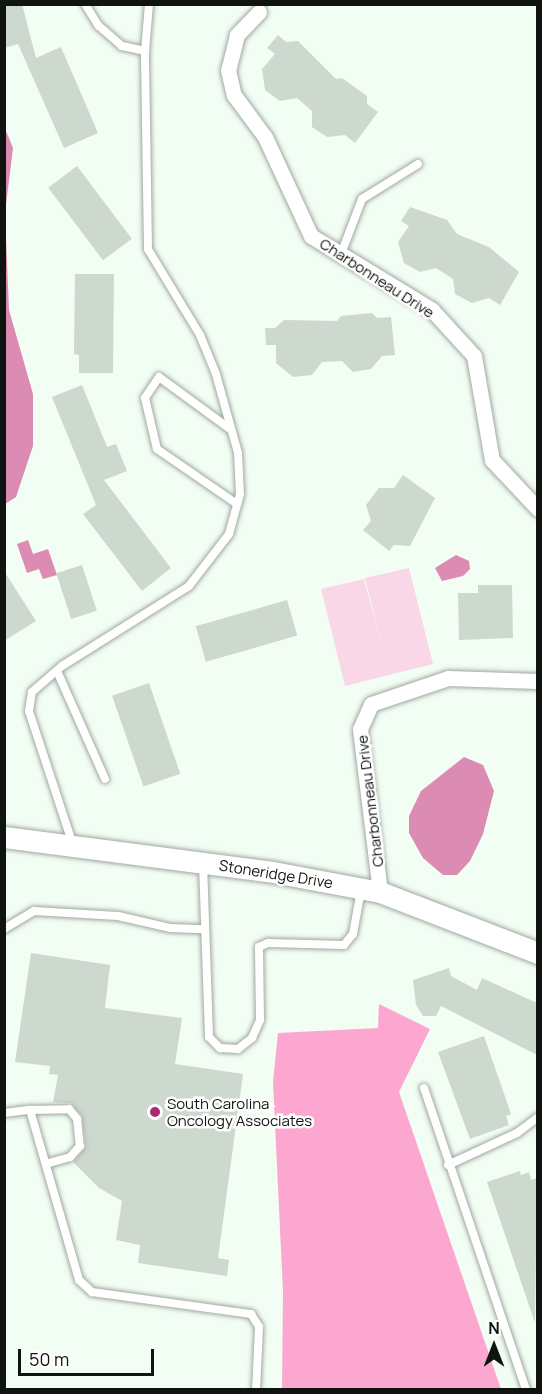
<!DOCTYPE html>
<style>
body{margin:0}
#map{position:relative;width:542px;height:1394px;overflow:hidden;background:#f2fdf4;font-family:Manrope,sans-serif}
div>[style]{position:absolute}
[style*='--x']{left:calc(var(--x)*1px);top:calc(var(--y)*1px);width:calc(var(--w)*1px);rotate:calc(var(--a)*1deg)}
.green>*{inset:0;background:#fad7e6}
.forest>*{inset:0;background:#fba7cf}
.water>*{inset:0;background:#dc8cb2}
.building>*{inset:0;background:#cdd8ce;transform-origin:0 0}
.roads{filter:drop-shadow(0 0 2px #9fa9a0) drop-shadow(0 0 2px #9fa9a0)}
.lane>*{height:8px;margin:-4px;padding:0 4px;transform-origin:4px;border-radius:4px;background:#fff}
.street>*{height:15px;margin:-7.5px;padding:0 7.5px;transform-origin:7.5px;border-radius:7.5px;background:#fff}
.secondary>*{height:21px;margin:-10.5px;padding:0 10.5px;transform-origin:10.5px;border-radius:10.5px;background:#fff}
.dots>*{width:16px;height:16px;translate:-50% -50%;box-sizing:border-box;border:3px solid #fff;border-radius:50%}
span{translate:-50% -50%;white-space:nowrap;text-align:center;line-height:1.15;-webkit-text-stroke:5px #fff;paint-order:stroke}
.street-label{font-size:15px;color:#101410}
.poi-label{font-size:15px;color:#101410}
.left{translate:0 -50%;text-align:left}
.frame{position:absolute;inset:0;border:6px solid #101410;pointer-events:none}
.north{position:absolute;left:464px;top:1316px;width:60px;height:60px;-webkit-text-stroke:4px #fff;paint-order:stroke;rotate:0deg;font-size:16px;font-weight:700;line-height:24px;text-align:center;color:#101410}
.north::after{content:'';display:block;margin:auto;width:21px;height:27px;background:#101410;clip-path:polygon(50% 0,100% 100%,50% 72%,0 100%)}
.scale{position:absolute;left:18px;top:1349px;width:136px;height:27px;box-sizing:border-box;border:3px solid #101410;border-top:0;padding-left:8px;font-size:18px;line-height:21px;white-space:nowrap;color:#101410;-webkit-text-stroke:4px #fff;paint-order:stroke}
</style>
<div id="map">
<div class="green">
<div style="clip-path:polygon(409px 568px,433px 664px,345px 686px,321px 589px,364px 579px,383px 649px,365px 578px)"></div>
</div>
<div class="forest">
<div style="clip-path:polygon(379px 1004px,430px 1029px,399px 1092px,501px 1389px,282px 1389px,283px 1292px,273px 1082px,278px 1033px,378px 1028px)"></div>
</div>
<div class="water">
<div style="clip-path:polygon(4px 126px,13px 148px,5px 213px,9px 310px,33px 394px,33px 446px,16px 497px,5px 504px)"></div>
<div style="clip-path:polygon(28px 540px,33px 554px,48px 549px,57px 575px,43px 579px,39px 569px,27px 573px,17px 544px)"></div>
<div style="clip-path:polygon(456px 555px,469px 561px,470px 569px,463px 576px,442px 581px,435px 568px)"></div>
<div style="clip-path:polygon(464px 757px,483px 765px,494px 791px,483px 834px,470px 861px,457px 875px,443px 875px,423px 858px,409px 833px,409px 816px,421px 791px)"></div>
</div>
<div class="building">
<div style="clip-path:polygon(4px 4px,22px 4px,36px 58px,61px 47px,98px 133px,64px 148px,18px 44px,4px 48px)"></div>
<div style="clip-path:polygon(278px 35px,286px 42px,298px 41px,336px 79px,342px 78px,367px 96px,367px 104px,378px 112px,355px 143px,345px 135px,327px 137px,312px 127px,312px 111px,297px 98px,280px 101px,265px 90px,262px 69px,275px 54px,267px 48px)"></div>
<div style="left:77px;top:166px;width:91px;height:36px;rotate:53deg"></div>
<div style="clip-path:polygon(410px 207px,447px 220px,457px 234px,489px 247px,519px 272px,500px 305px,489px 298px,472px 303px,455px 294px,453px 279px,436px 268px,420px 272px,404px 263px,398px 242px,409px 226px,401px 221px)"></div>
<div style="clip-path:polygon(75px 274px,114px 274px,113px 373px,79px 373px,79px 355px,74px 354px)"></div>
<div style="clip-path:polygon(372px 313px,377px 318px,391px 317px,395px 355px,382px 356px,371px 369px,353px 372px,342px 361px,322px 362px,312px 375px,293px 377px,276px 363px,276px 345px,266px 345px,265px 328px,275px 328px,284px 320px,337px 321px,341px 316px)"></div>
<div style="clip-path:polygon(82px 385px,107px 447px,116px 444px,127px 471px,104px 480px,171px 568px,142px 591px,83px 514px,96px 505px,52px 397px)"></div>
<div style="clip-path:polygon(403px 475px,435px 498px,410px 546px,394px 545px,389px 551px,363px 530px,371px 521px,366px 505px,379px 488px,394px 488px)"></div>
<div style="left:82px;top:565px;width:48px;height:27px;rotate:72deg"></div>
<div style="clip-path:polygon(4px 571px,36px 621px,4px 641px)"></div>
<div style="clip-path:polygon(478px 585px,512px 585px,513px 638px,459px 640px,458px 593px,478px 593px)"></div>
<div style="left:287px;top:600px;width:37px;height:95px;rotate:74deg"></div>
<div style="left:149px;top:683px;width:96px;height:39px;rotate:71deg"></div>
<div style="clip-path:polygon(31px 953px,110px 965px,105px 1008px,182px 1018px,175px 1064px,243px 1074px,218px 1258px,229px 1260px,227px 1276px,138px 1263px,140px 1245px,116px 1240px,122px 1201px,99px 1188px,73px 1162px,86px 1147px,82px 1116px,71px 1103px,53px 1102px,58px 1075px,49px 1074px,50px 1066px,15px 1062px)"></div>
<div style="clip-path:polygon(449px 968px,451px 976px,477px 990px,482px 978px,537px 1003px,537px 1055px,441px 1006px,436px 1016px,423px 1016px,416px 1005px,413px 980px)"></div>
<div style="clip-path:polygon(484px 1036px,511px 1114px,506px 1116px,509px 1125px,470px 1139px,438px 1052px)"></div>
<div style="clip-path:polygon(520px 1171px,521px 1175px,529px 1172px,531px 1180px,537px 1178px,535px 1323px,487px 1182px)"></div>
</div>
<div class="roads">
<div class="lane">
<div style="--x:85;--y:4;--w:26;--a:58"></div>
<div style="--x:99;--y:26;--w:30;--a:41"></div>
<div style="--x:122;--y:46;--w:24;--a:12"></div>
<div style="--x:341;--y:254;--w:59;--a:-69.1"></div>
<div style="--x:362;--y:199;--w:66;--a:-32"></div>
<div style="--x:230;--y:429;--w:88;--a:-143.8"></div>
<div style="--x:159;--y:377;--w:25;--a:124"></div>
<div style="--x:145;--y:398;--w:52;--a:76.8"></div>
<div style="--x:157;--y:449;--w:97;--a:34.5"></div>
<div style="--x:57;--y:671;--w:118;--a:66"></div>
<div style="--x:73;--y:845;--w:141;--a:-108.2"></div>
<div style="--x:29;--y:711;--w:19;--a:-81"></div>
<div style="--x:32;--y:692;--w:40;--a:-41"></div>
<div style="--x:62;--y:666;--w:150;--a:-32.2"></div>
<div style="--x:189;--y:586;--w:66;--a:-52.4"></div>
<div style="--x:229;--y:534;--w:41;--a:-74.6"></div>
<div style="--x:240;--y:494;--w:41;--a:-92.8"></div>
<div style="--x:238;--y:453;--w:82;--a:-105.6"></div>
<div style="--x:216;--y:374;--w:42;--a:-112.3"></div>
<div style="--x:200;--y:335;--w:100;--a:-121.2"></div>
<div style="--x:148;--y:249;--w:198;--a:-90.9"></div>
<div style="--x:145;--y:51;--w:47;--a:-85.1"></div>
<div style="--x:203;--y:864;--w:173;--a:88"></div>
<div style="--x:209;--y:1037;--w:16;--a:45"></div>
<div style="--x:220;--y:1048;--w:18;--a:3"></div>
<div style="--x:238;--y:1049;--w:18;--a:-38"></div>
<div style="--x:252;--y:1038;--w:20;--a:-66"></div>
<div style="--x:260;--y:1020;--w:73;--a:-90.8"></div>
<div style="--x:259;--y:947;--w:10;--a:-24"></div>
<div style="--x:268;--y:943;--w:76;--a:1.5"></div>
<div style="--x:344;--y:945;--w:14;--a:-51"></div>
<div style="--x:353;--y:934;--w:45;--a:-79.7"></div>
<div style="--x:4;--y:929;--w:35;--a:-31"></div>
<div style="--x:34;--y:911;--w:84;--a:3.4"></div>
<div style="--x:118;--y:916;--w:53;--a:13"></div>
<div style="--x:170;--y:928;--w:34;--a:2"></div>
<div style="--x:424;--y:1088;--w:319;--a:71.3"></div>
<div style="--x:30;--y:1110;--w:39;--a:-1"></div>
<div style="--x:69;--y:1109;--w:13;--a:51"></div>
<div style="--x:77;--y:1119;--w:27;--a:84"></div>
<div style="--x:80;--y:1146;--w:15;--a:132"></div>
<div style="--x:70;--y:1157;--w:25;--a:164"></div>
<div style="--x:4;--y:1113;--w:26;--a:-7"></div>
<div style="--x:30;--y:1110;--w:177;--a:73.9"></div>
<div style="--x:79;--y:1280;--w:18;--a:43"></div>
<div style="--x:92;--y:1292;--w:161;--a:7.9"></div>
<div style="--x:251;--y:1314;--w:15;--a:58"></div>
<div style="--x:259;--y:1327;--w:63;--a:92.7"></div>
<div style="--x:448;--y:1165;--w:76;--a:-24.9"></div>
<div style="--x:517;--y:1133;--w:26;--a:-37"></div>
</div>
<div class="street">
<div style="--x:259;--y:12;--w:32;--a:134"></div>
<div style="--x:237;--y:35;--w:36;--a:104"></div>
<div style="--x:228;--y:70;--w:26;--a:77"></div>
<div style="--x:234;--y:95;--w:52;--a:53.6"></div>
<div style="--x:265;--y:137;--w:109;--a:65.1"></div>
<div style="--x:311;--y:236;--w:142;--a:31.4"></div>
<div style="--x:432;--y:310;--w:62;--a:47.6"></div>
<div style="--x:474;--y:356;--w:106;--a:80.2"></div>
<div style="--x:492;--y:460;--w:67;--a:46.8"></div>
<div style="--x:380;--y:892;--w:164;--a:-97"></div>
<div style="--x:360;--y:729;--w:27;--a:-66"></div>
<div style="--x:371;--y:704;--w:81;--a:-18.7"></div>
<div style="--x:448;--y:678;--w:90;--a:1.9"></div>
</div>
<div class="secondary">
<div style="--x:4;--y:837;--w:271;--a:7.4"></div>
<div style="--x:273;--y:872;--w:109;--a:10.6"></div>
<div style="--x:380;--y:892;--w:169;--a:21.1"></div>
</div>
</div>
<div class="dots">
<div style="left:155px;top:1112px;background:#aa2773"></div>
</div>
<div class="street-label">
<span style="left:377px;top:278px;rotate:33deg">Charbonneau Drive</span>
<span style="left:370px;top:801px;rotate:-97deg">Charbonneau Drive</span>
<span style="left:276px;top:874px;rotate:9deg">Stoneridge Drive</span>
</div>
<div class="poi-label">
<span class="left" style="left:167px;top:1112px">South Carolina<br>Oncology Associates</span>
</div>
<div class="frame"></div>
<div class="north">N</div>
<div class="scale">50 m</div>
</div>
